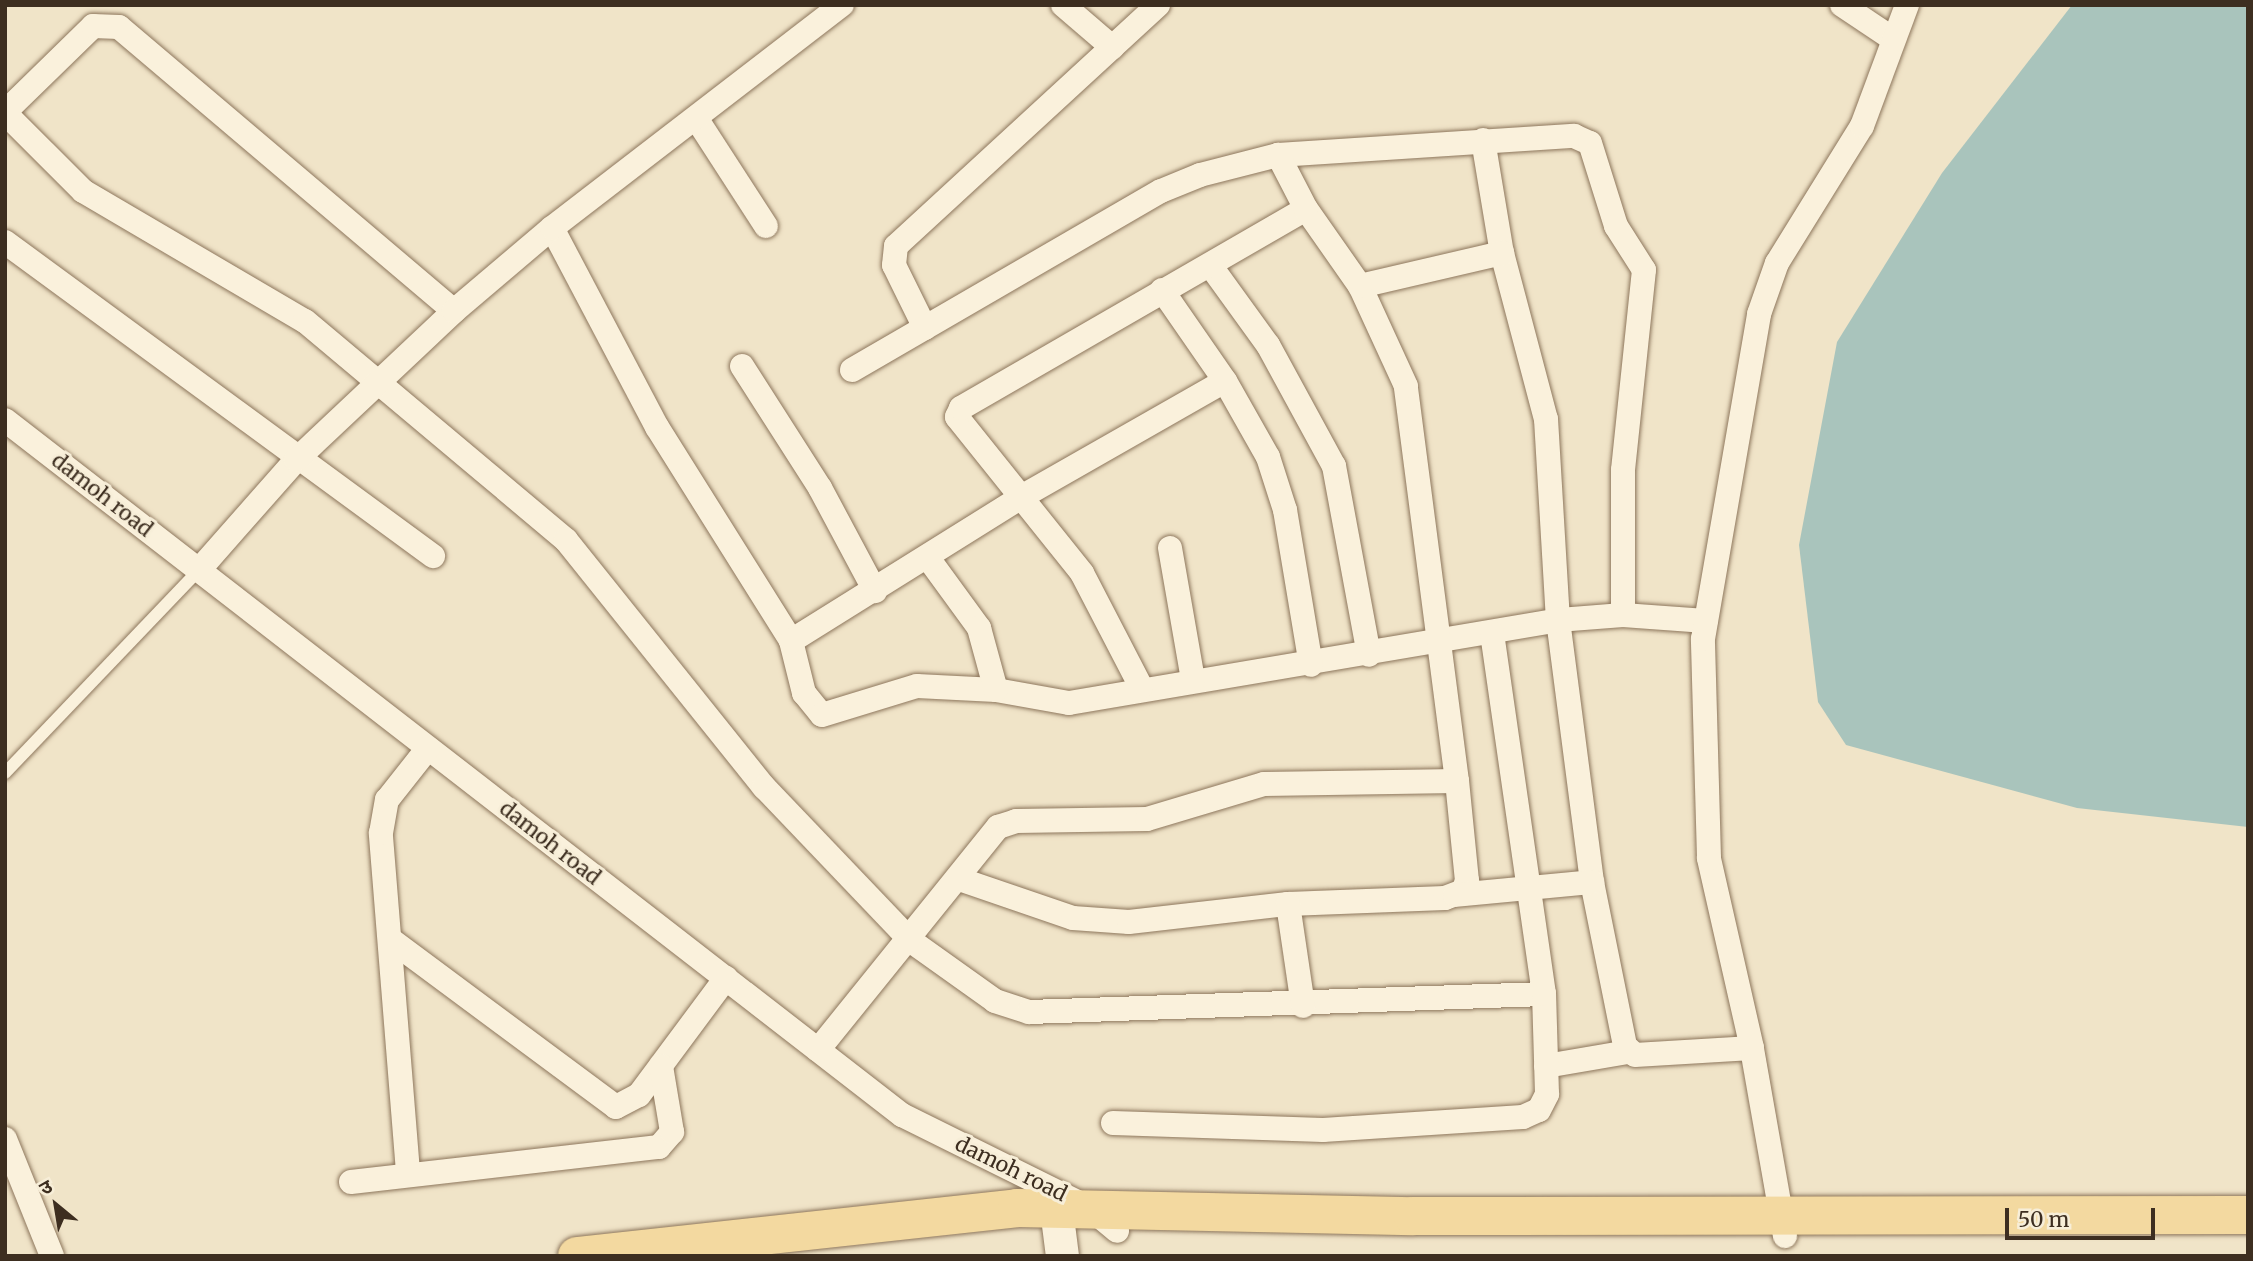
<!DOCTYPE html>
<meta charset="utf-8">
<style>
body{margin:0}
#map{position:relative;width:2253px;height:1261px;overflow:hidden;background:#f0e4c8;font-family:Merriweather,"Noto Sans Devanagari",serif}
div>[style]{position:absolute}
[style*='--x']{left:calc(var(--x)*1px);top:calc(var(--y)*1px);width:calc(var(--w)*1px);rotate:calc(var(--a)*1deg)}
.water>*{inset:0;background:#a9c4bc}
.roads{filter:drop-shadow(0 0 2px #8d765c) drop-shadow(0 0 2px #8d765c)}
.lane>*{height:12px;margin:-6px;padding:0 6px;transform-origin:6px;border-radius:6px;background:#faf1dc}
.street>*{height:24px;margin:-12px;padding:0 12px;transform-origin:12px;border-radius:12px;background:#faf1dc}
.secondary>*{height:33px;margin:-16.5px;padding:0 16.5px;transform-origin:16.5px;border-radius:16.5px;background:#faf1dc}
.primary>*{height:38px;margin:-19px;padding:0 19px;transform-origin:19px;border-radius:19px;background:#f3d9a0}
span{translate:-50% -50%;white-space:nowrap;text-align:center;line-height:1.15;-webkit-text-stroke:6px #f7eed8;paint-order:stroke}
.street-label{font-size:21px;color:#3d2e20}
.frame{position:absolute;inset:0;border:7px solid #3d2e20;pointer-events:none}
.north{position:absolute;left:21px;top:1170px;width:70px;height:70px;-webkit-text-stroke:5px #f7eed8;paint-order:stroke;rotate:330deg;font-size:19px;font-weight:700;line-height:28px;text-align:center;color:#3d2e20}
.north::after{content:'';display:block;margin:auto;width:24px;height:32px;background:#3d2e20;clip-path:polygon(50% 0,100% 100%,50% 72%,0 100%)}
.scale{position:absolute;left:2005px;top:1208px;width:150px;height:32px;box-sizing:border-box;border:4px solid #3d2e20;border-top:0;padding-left:9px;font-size:21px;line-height:24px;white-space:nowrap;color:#3d2e20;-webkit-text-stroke:5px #f7eed8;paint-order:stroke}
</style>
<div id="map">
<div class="water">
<div style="clip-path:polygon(2072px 5px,2248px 5px,2248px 827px,2077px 808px,1846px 745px,1818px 702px,1799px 545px,1837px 342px,1942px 173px)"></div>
</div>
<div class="roads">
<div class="lane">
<div style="--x:5;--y:773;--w:281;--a:-46.3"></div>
</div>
<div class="street">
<div style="--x:1063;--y:5;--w:65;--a:40.6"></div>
<div style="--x:1842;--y:5;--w:61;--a:33.7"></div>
<div style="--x:5;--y:112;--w:123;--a:-44.3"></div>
<div style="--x:93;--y:26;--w:26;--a:2"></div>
<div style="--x:119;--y:27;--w:439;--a:40.3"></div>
<div style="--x:5;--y:113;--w:110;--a:45"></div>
<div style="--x:83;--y:191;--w:257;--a:30.4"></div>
<div style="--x:305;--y:321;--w:341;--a:40"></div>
<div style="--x:566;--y:540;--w:317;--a:51.3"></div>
<div style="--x:764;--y:787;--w:213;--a:46.3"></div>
<div style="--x:911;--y:941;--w:103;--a:35.5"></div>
<div style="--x:995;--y:1001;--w:36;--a:18"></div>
<div style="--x:1029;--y:1012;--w:515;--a:-2"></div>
<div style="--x:698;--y:121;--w:125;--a:57.1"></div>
<div style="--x:1483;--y:140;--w:115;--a:80.5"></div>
<div style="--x:1502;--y:253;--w:172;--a:75.2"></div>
<div style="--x:1546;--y:419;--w:201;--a:86.6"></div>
<div style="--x:1558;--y:620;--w:264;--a:82.6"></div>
<div style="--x:1592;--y:882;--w:167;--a:78.6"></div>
<div style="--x:1625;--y:1046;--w:13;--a:42"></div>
<div style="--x:1635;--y:1055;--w:117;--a:-3.4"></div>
<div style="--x:552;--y:228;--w:225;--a:62.2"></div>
<div style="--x:657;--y:427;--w:252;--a:57.9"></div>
<div style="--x:791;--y:641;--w:54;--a:76"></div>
<div style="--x:804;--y:693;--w:28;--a:51"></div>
<div style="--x:822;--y:715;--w:99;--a:-17"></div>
<div style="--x:917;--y:686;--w:79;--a:2.9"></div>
<div style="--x:996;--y:690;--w:74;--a:10.1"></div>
<div style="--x:1069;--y:703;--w:496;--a:-9.6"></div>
<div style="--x:1558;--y:620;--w:65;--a:-4.4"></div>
<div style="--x:1623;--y:615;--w:83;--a:4.1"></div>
<div style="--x:5;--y:242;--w:531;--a:36.27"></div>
<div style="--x:1210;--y:265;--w:99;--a:54.1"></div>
<div style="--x:1268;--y:345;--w:138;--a:61.4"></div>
<div style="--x:1334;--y:466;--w:192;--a:79.5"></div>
<div style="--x:1360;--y:286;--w:146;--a:-13.1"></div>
<div style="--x:1162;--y:290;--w:111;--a:55.3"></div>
<div style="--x:1225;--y:381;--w:87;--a:60.5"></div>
<div style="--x:1268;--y:457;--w:56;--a:72.2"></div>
<div style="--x:1285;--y:510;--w:157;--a:80.5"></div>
<div style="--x:925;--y:328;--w:70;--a:-116.2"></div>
<div style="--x:894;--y:265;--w:19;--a:-84"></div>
<div style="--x:896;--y:246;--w:356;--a:-42.6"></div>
<div style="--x:742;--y:366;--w:145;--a:57.4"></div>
<div style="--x:820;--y:488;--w:117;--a:61.9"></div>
<div style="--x:852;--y:370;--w:357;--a:-30.1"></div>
<div style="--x:1161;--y:191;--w:42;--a:-22.3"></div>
<div style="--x:1200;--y:175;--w:81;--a:-14.4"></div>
<div style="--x:1278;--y:155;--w:297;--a:-3.7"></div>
<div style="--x:1574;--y:136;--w:17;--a:24"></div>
<div style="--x:1590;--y:143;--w:87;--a:72.6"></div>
<div style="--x:1616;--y:226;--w:52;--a:57.5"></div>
<div style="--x:1644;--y:270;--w:201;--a:96"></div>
<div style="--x:1623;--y:470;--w:145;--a:90"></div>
<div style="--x:5;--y:420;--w:1135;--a:37.77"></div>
<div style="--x:902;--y:1115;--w:211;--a:26.4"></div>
<div style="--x:1091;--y:1209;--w:34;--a:40"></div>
<div style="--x:1170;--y:548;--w:134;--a:80.1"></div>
<div style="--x:928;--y:558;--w:87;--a:53.9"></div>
<div style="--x:979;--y:628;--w:64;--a:74.7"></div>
<div style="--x:199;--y:570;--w:147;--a:-48.6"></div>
<div style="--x:296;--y:460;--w:217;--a:-43.3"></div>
<div style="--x:454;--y:311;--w:128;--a:-40.3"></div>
<div style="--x:552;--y:228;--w:366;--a:-37.6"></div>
<div style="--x:791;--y:641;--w:274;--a:-32"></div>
<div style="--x:1023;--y:496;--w:232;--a:-29.7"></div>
<div style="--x:1141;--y:687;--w:128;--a:-117.4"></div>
<div style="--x:1082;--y:573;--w:200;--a:-128.7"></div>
<div style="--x:957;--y:417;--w:10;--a:-66"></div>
<div style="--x:961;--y:408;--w:398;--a:-30"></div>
<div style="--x:959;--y:879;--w:120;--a:18.9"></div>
<div style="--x:1073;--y:918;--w:56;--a:4.1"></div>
<div style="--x:1129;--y:922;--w:160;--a:-6.5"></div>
<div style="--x:1288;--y:904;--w:157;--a:-2.2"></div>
<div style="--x:1445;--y:898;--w:19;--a:-21"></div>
<div style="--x:1463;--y:891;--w:11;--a:-68"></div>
<div style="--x:1467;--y:881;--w:100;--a:-95.7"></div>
<div style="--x:1457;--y:781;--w:398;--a:-97.4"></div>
<div style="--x:1406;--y:386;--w:110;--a:-114.7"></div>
<div style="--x:1360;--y:286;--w:94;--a:-125"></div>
<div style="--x:1306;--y:209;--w:61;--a:-117.4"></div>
<div style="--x:1455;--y:895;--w:138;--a:-5.4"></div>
<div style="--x:1288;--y:904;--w:103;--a:81.6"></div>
<div style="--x:391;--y:940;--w:280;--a:36.6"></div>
<div style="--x:616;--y:1107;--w:26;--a:-28"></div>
<div style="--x:639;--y:1095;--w:146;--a:-53.4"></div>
<div style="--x:818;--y:1050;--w:287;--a:-51.1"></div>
<div style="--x:998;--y:827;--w:19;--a:-18"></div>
<div style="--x:1016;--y:821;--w:131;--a:-0.9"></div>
<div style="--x:1147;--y:819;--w:122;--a:-16.7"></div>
<div style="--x:1264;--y:784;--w:193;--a:-0.9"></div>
<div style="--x:1546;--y:1066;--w:83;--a:-9.7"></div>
<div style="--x:1113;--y:1123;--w:210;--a:1.9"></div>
<div style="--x:1323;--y:1130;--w:200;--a:-3.7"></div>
<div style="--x:1523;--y:1117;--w:17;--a:-24"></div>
<div style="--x:1539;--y:1110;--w:18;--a:-63"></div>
<div style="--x:1547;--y:1094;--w:100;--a:-91.7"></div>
<div style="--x:1544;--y:994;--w:365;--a:-98.2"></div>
<div style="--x:5;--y:1139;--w:126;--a:68.1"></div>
<div style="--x:408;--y:1172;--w:340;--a:-94.6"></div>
<div style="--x:381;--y:833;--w:34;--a:-80"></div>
<div style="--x:387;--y:800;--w:66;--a:-51.7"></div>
<div style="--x:351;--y:1182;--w:310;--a:-6.5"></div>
<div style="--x:659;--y:1147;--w:20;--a:-49"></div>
<div style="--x:672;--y:1132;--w:67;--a:-99.5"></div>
<div style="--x:1785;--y:1236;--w:191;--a:-100"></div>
<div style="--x:1752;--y:1048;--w:195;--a:-102.8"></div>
<div style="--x:1709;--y:858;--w:219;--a:-91.6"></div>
<div style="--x:1703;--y:639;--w:330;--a:-80.2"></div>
<div style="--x:1759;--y:314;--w:54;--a:-70.6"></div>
<div style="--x:1777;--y:263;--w:161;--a:-58.2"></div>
<div style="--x:1862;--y:126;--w:129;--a:-69.6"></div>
</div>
<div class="secondary">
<div style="--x:1056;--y:1209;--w:47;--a:82.7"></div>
</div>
<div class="primary">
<div style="--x:577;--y:1256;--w:443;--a:-6.2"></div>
<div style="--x:1017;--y:1208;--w:396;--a:1.2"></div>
<div style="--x:1413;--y:1216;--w:835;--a:-0.07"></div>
</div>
</div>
<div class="street-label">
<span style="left:102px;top:495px;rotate:38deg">damoh road</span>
<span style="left:550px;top:843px;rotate:38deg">damoh road</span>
<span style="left:1011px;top:1169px;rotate:26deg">damoh road</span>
</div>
<div class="frame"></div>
<div class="north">उ</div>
<div class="scale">50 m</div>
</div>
